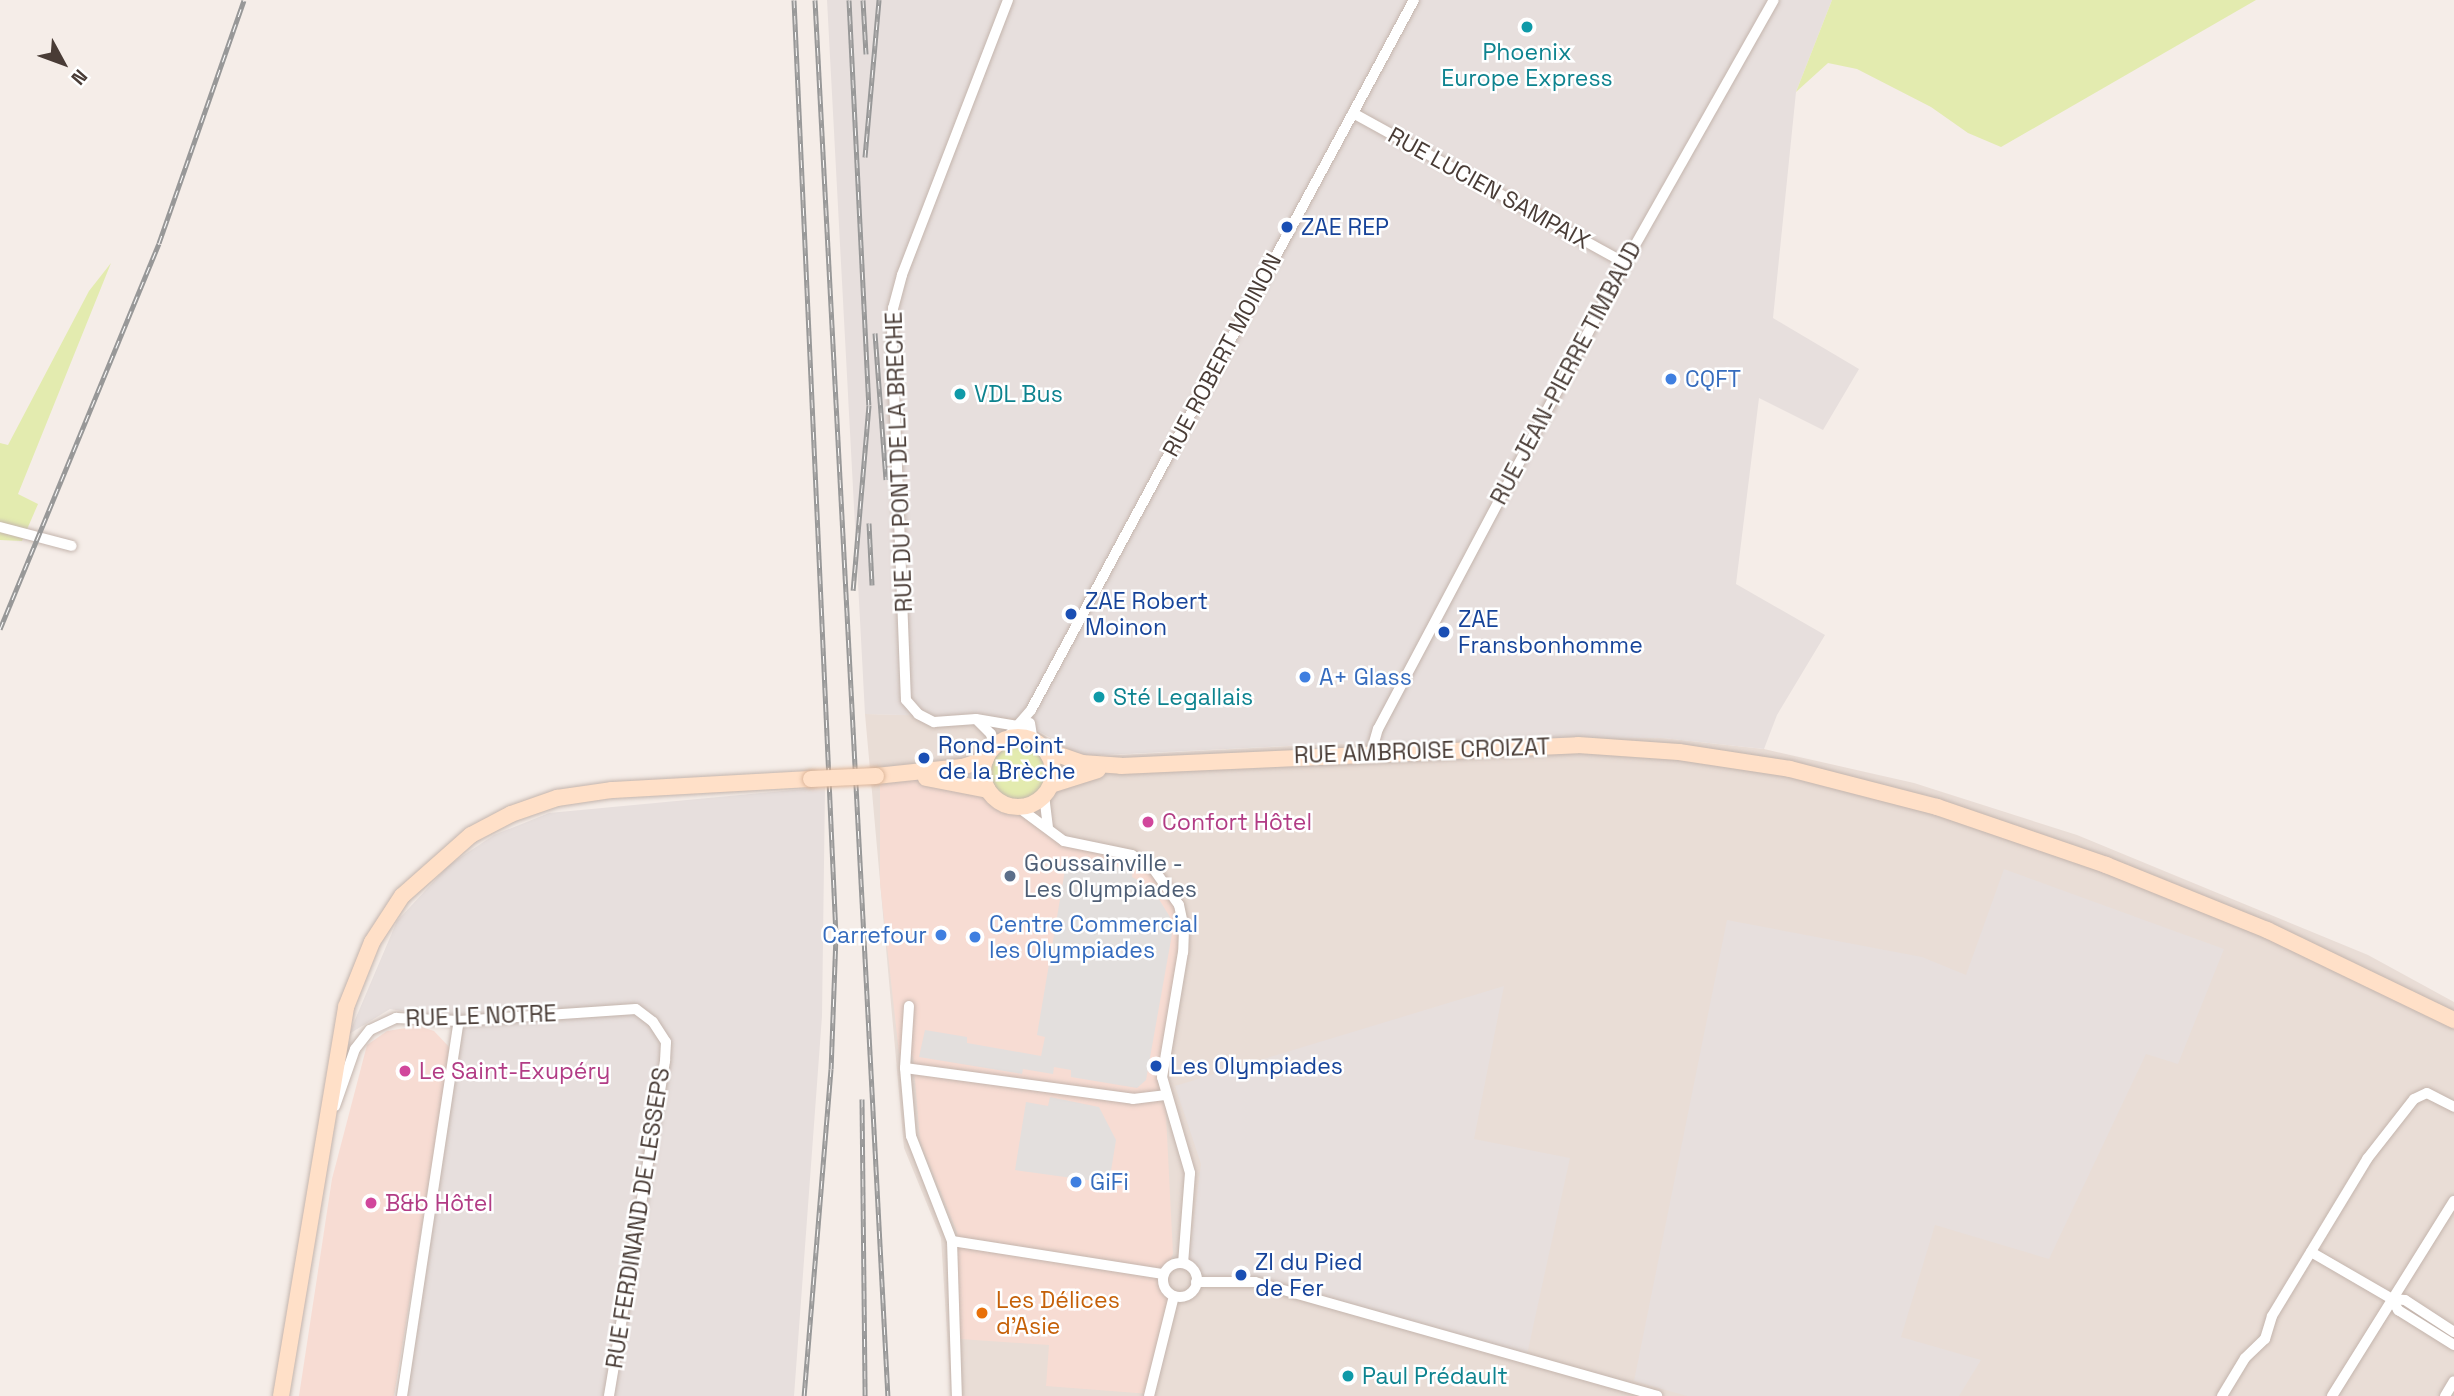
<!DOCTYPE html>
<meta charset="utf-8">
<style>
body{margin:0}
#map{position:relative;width:2454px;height:1396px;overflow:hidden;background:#f5ede8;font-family:"Space Grotesk",sans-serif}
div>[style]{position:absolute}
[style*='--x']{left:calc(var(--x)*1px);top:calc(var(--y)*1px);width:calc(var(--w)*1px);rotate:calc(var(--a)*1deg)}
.residential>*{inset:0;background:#e9ddd6}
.commercial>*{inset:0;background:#f7dcd3}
.industrial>*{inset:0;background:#e7dfdd}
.green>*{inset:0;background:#e3ebaf}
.round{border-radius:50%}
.parking>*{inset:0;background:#e3dfdd}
.roads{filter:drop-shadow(0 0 2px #c4b5ad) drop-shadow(0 0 2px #c4b5ad)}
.street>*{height:10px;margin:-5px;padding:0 5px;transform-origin:5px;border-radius:5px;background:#fff}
.street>.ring{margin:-5px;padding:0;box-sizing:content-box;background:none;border:10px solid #fff;border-radius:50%}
.secondary>*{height:16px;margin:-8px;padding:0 8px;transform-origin:8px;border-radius:8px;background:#ffe0c8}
.secondary>.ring{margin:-8px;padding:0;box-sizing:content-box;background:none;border:16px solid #ffe0c8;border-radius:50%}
.rail>*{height:5px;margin-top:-2.5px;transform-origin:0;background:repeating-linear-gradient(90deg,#fff 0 8px,#989898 0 16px);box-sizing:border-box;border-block:2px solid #989898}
.bridges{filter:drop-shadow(0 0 2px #ddb69a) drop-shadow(0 0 2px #ddb69a)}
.secondary-bridge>*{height:16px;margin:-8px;padding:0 8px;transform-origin:8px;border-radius:8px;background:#ffe0c8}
.dots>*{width:19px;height:19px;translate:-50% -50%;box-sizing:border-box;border:4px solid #fff;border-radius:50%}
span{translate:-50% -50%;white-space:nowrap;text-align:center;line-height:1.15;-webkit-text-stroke:5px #fff;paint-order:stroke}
.culture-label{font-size:23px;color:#0d838f}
.left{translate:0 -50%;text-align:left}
.street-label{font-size:23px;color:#493c36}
.transit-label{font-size:23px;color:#164399}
.shop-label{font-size:23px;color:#366cbe}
.right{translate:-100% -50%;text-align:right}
.hotel-label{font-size:23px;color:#b23c85}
.service-label{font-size:23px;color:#4e5e75}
.food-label{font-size:23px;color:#c56008}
.north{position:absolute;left:28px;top:28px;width:70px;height:70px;-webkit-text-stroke:5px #fff;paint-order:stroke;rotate:131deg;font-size:19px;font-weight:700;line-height:28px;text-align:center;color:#493c36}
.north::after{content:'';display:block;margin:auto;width:24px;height:32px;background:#493c36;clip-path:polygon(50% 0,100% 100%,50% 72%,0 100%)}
</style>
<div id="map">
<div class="residential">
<div style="clip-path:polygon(865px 714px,1015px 717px,1047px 737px,1101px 756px,1328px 744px,1608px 738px,1663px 738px,1764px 749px,1914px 783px,2077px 835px,2368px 955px,2454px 1002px,2454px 1396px,951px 1396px,941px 1238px,904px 1148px)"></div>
</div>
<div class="commercial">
<div style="clip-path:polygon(895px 775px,988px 790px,1064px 841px,1132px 855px,1168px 885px,1184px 929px,1165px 1095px,1173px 1254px,1162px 1279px,1174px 1296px,1150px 1394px,1046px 1386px,1049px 1345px,960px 1339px,957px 1232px,920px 1141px,913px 1056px,899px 1053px,880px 883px,880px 776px)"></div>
<div style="clip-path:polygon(418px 1026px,434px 1031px,451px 1049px,394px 1396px,299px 1396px,332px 1179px,367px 1045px,387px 1031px)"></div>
</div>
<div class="industrial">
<div style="clip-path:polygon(827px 0,1832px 0,1796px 92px,1773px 318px,1859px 369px,1823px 430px,1759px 398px,1736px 584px,1825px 635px,1777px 715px,1764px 749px,1663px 738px,1608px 738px,1328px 744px,1083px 756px,1015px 718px,865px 714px)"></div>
<div style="clip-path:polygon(825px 787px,822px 1016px,794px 1396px,402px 1396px,459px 1021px,390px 1009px,349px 1034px,397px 921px,449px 865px,494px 835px,549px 813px)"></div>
<div style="clip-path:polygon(2004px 869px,2224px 949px,2178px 1064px,2146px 1054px,2049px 1259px,1935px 1225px,1901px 1337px,1981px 1360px,1959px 1396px,1687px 1396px,1634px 1381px,1727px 920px,1922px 957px,1966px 975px)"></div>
<div style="clip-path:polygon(1504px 986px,1474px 1139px,1570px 1158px,1526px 1359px,1255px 1282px,1196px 1277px,1188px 1265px,1201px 1164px,1175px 1086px)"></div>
</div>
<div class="green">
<div style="clip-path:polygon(1832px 0,2256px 0,2001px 147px,1968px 133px,1931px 107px,1857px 69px,1828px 63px,1796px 92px)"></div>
<div style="clip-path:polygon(111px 263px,18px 494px,38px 504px,22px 541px,0 540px,0 443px,8px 445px,89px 291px)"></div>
<div class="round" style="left:988px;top:742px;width:58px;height:58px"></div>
</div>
<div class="parking">
<div style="clip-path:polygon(1067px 858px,1133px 870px,1132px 877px,1152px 888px,1170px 917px,1172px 934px,1146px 1080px,1137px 1088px,1071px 1077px,1071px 1070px,1054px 1067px,1053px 1074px,1023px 1069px,1022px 1074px,919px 1057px,925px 1030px,967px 1037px,967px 1043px,1041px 1056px,1045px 1037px,1037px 1035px)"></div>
<div style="clip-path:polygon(1050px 1097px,1099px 1107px,1116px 1140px,1109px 1183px,1015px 1170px,1026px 1102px,1048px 1106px)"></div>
</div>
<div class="roads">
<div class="street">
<div style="--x:1008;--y:0;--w:295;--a:111.1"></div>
<div style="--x:902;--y:275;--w:34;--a:105"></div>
<div style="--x:893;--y:308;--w:29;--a:92"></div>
<div style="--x:892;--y:337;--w:363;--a:87.8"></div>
<div style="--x:906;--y:700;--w:18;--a:49"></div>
<div style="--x:918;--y:714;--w:18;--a:27"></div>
<div style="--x:934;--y:722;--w:42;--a:-4.1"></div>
<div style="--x:976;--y:719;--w:54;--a:9.6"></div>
<div style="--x:1353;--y:113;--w:311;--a:28.9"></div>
<div style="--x:0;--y:527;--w:74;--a:14.8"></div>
<div style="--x:978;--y:721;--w:18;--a:45"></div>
<div style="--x:991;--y:734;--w:13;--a:77"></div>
<div style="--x:1030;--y:723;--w:18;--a:81"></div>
<div style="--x:1005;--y:740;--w:40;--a:-49"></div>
<div style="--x:1031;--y:710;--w:807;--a:-61.66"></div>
<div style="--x:1371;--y:753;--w:25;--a:-74"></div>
<div style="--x:1378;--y:729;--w:527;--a:-62.07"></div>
<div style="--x:1625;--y:263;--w:302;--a:-60.5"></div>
<div style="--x:1044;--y:795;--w:32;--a:83"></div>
<div style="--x:1018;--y:807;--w:57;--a:36.5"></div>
<div style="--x:1064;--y:841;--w:69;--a:11.6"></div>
<div style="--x:1132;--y:855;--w:25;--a:32"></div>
<div style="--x:1153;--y:868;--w:45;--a:54.9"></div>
<div style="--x:1179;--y:905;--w:25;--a:78"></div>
<div style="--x:1184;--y:929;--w:23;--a:92"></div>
<div style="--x:1183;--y:952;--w:127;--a:99.5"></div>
<div style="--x:1162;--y:1077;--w:100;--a:73.7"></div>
<div style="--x:1190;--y:1173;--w:90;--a:94.4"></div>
<div style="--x:909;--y:1006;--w:62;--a:93.7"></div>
<div style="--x:905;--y:1068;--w:68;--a:85"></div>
<div style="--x:911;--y:1136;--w:113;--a:68.7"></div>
<div style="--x:952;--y:1241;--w:155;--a:88.2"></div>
<div style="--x:905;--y:1068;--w:230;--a:7.7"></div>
<div style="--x:1133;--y:1099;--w:32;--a:-7"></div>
<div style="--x:335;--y:1106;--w:60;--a:-70.7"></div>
<div style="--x:355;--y:1049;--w:24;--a:-52"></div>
<div style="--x:370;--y:1030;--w:29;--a:-25"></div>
<div style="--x:396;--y:1018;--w:63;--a:2.7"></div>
<div style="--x:459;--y:1021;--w:177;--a:-3.9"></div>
<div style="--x:636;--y:1009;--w:21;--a:37"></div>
<div style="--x:653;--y:1022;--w:24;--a:57"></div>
<div style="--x:666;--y:1042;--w:19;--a:93"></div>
<div style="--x:665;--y:1061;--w:340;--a:99.5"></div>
<div style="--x:952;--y:1241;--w:214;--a:8.9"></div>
<div style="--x:2311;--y:1252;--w:94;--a:30.1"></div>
<div style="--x:2392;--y:1299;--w:13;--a:4"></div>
<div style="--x:2405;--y:1300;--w:59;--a:33.1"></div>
<div class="ring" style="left:1163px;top:1263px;width:24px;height:24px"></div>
<div style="--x:1196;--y:1282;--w:59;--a:0"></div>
<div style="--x:1255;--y:1282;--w:418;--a:15.8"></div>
<div style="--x:2392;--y:1299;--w:13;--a:61"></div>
<div style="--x:2398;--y:1310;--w:66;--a:32"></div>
<div style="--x:402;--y:1396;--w:379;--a:-81.4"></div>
<div style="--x:1149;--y:1396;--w:103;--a:-76"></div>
<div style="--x:2222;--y:1396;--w:44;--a:-58.8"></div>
<div style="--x:2245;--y:1358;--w:28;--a:-44"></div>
<div style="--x:2265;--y:1339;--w:24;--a:-73"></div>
<div style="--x:2272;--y:1316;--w:184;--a:-58.8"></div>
<div style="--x:2367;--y:1159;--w:76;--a:-51.9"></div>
<div style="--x:2414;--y:1099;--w:14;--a:-25"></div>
<div style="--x:2427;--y:1093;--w:30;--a:27"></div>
<div style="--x:2332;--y:1396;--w:230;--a:-58"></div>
<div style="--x:2445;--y:1396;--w:17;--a:-59"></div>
</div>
<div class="secondary">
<div class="ring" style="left:983px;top:737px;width:54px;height:54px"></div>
<div style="--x:1045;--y:750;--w:39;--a:19"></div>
<div style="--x:1082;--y:763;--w:39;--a:4"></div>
<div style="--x:1121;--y:766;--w:457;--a:-2.6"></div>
<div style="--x:1578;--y:745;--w:101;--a:4"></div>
<div style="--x:1679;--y:752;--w:112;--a:8.7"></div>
<div style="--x:1790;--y:769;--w:152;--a:14.5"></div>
<div style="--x:1937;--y:807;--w:179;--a:18.9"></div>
<div style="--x:2106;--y:865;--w:174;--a:22"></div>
<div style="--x:2267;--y:930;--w:208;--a:25.7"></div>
<div style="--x:876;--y:776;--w:86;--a:-6"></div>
<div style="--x:962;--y:767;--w:25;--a:-18"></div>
<div style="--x:926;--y:778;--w:63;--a:11"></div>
<div style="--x:1051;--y:785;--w:49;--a:-17.7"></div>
<div style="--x:281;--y:1396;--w:394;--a:-80.5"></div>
<div style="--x:346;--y:1007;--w:70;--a:-68.2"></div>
<div style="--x:372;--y:942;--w:55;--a:-56.9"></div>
<div style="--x:402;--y:896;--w:92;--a:-41.5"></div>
<div style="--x:471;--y:835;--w:45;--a:-27.7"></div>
<div style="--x:511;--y:814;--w:49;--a:-19.2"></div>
<div style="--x:557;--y:798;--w:56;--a:-8.3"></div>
<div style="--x:612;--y:790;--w:199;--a:-3.2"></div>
</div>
</div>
<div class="rail">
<div style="--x:794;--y:0;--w:936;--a:87.43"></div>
<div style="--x:836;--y:935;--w:134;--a:92.1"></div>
<div style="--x:831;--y:1069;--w:328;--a:94.7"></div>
<div style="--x:815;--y:0;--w:1398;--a:87.01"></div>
<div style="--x:849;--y:0;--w:405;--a:87.2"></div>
<div style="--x:869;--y:405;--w:186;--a:94.9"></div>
<div style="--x:863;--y:0;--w:54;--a:86.8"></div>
<div style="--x:865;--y:157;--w:158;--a:-84.9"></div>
<div style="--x:875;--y:333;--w:147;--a:85.7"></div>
<div style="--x:869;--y:523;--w:62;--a:87.2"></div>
<div style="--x:0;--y:629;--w:417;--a:-67.6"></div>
<div style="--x:159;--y:243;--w:257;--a:-70.7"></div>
<div style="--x:862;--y:1099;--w:297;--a:89.4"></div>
</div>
<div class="bridges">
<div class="secondary-bridge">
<div style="--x:811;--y:779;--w:65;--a:-2.6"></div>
</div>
</div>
<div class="dots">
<div style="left:1527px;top:27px;background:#0f9aa8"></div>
<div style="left:1287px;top:227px;background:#1a4fb4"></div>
<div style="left:1671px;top:379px;background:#3f7fe0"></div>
<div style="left:960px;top:394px;background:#0f9aa8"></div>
<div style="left:1071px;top:614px;background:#1a4fb4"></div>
<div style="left:1444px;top:632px;background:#1a4fb4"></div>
<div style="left:1305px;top:677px;background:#3f7fe0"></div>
<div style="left:1099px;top:697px;background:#0f9aa8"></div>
<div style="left:924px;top:758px;background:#1a4fb4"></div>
<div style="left:1148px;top:822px;background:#d1479c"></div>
<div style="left:1010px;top:876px;background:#5c6f8a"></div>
<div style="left:941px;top:935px;background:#3f7fe0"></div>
<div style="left:975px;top:937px;background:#3f7fe0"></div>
<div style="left:1156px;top:1066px;background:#1a4fb4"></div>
<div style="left:405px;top:1071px;background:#d1479c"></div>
<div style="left:1076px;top:1182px;background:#3f7fe0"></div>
<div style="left:371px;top:1203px;background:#d1479c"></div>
<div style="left:1241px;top:1275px;background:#1a4fb4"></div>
<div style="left:982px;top:1313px;background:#e8710a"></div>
<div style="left:1348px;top:1376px;background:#0f9aa8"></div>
</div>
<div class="culture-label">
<span style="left:1527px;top:65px">Phoenix<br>Europe Express</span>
<span class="left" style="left:974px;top:394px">VDL Bus</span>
<span class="left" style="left:1113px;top:697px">Sté Legallais</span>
<span class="left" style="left:1362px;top:1376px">Paul Prédault</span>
</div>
<div class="street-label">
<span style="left:1489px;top:188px;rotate:29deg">RUE LUCIEN SAMPAIX</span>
<span style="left:1222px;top:355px;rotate:-62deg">RUE ROBERT MOINON</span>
<span style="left:1566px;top:373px;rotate:-62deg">RUE JEAN-PIERRE TIMBAUD</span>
<span style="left:899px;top:462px;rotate:-92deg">RUE DU PONT DE LA BRECHE</span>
<span style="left:1422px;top:751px;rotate:-2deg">RUE AMBROISE CROIZAT</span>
<span style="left:481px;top:1016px;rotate:-2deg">RUE LE NOTRE</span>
<span style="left:638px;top:1218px;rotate:-81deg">RUE FERDINAND DE LESSEPS</span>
</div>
<div class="transit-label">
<span class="left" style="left:1301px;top:227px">ZAE REP</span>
<span class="left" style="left:1085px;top:614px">ZAE Robert<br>Moinon</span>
<span class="left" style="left:1458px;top:632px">ZAE<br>Fransbonhomme</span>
<span class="left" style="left:938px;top:758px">Rond-Point<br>de la Brèche</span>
<span class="left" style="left:1170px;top:1066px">Les Olympiades</span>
<span class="left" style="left:1255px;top:1275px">ZI du Pied<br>de Fer</span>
</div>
<div class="shop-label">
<span class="left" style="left:1685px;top:379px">CQFT</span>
<span class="left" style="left:1319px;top:677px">A+ Glass</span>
<span class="left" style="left:989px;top:937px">Centre Commercial<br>les Olympiades</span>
<span class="right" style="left:927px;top:935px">Carrefour</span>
<span class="left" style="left:1090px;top:1182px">GiFi</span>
</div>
<div class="hotel-label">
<span class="left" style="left:1162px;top:822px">Confort Hôtel</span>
<span class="left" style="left:419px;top:1071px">Le Saint-Exupéry</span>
<span class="left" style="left:385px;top:1203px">B&amp;b Hôtel</span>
</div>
<div class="service-label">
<span class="left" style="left:1024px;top:876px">Goussainville -<br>Les Olympiades</span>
</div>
<div class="food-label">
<span class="left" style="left:996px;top:1313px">Les Délices<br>d'Asie</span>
</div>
<div class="north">N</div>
</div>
